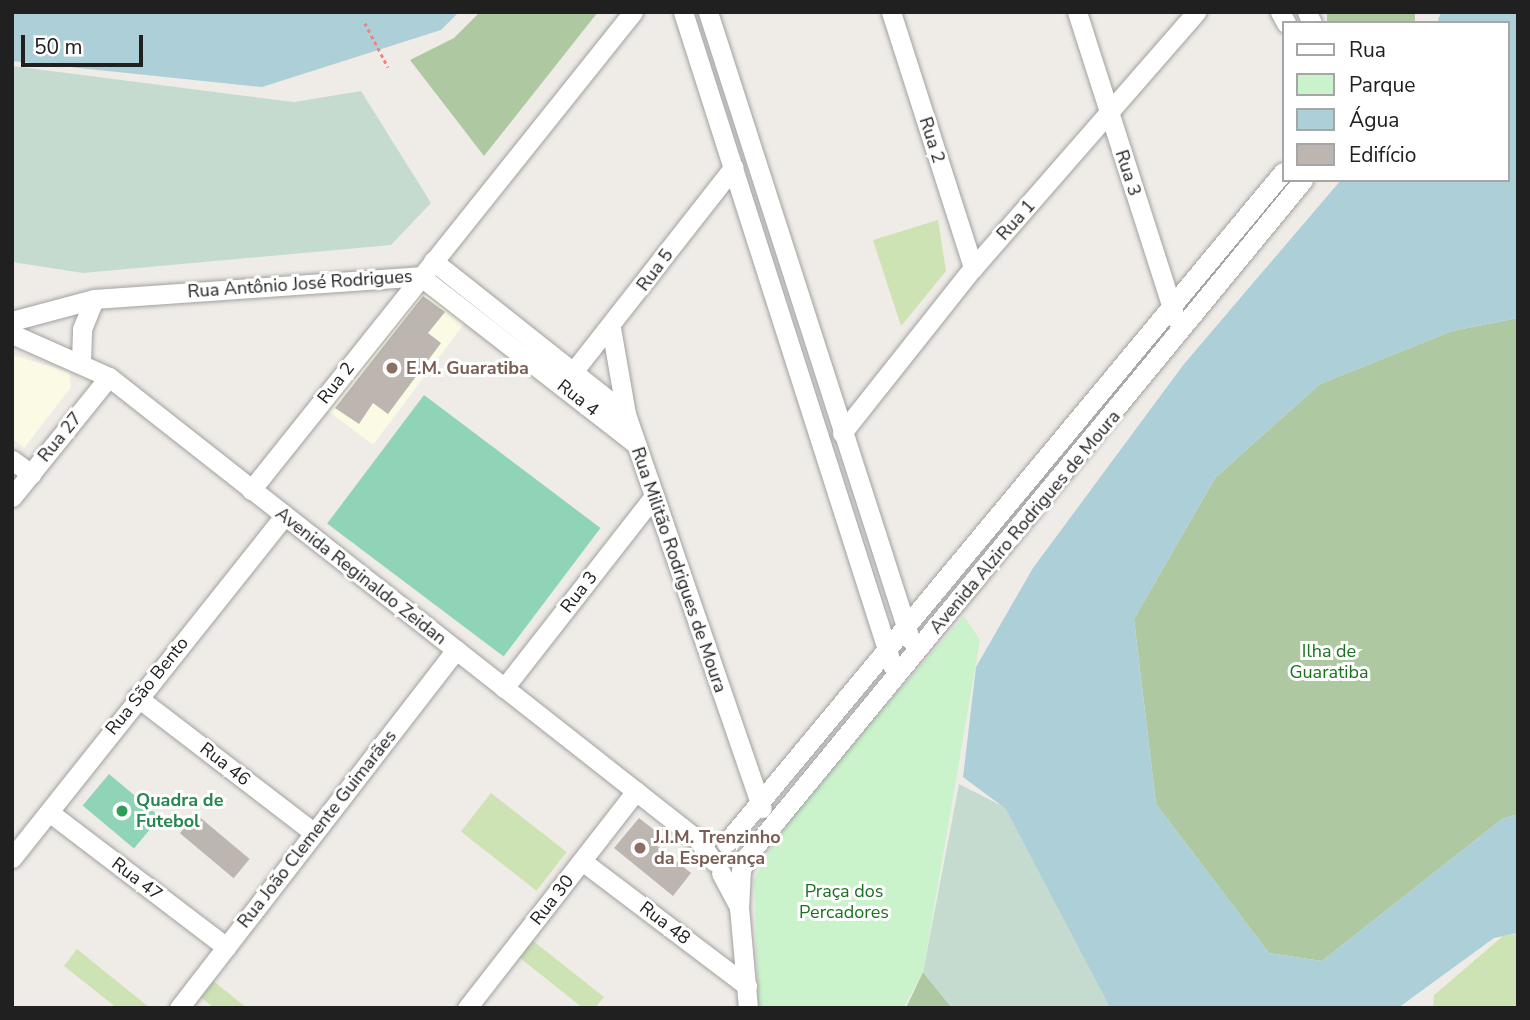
<!DOCTYPE html>
<meta charset="utf-8">
<style>
body{margin:0}
#map{position:relative;width:1530px;height:1020px;overflow:hidden;background:#efece7;font-family:"Nunito Sans",sans-serif}
div>[style]{position:absolute}
[style*='--x']{left:calc(var(--x)*1px);top:calc(var(--y)*1px);width:calc(var(--w)*1px);rotate:calc(var(--a)*1deg)}
.education>*{inset:0;background:#fbfae4;transform-origin:0 0}
.grass>*{inset:0;background:#cde3b3;transform-origin:0 0}
.forest>*{inset:0;background:#aec9a1;transform-origin:0 0}
.wetland>*{inset:0;background:#c6dbd0}
.park>*{inset:0;background:#caf3cb}
.pitch>*{inset:0;background:#8fd4b6;transform-origin:0 0}
.water>*{inset:0;background:#adcfd7}
.building>*{inset:0;background:#bcb5b0;transform-origin:0 0}
.path>*{height:2.5px;margin-top:-1.25px;transform-origin:0;background:repeating-linear-gradient(90deg,#e9847e 0 3.5px,transparent 0 7px)}
.roads{filter:drop-shadow(0 0 2px #a1a1a1) drop-shadow(0 0 2px #a1a1a1)}
.minor>*{height:19px;margin:-9.5px;padding:0 9.5px;transform-origin:9.5px;border-radius:9.5px;background:#fff}
.dots>*{width:19px;height:19px;translate:-50% -50%;box-sizing:border-box;border:4px solid #fff;border-radius:50%}
span{translate:-50% -50%;white-space:nowrap;text-align:center;line-height:1.15;-webkit-text-stroke:6px #fff;paint-order:stroke}
.street-label{font-size:18px;color:#202020}
.education-label{font-size:18px;color:#785e54;font-weight:700}
.left{translate:0 -50%;text-align:left}
.park-label{font-size:18px;color:#19721d}
.leisure-label{font-size:18px;color:#27864d;font-weight:700}
.frame{position:absolute;inset:0;border:14px solid #202020;pointer-events:none}
.legend{position:absolute;left:1282px;top:21px;width:228px;height:161px;box-sizing:border-box;background:#fff;border:2px solid #a6a6a6;margin:0;padding:9px 12px;list-style:none;font-size:21px;color:#202020}
.legend li{display:flex;align-items:center;gap:14px;height:35px}
.legend b{width:35px;border:2px solid #a6a6a6}
.scale{position:absolute;left:21px;top:35px;width:122px;height:32px;box-sizing:border-box;border:4px solid #202020;border-top:0;padding-left:9px;font-size:21px;line-height:24px;white-space:nowrap;color:#202020;-webkit-text-stroke:5px #fff;paint-order:stroke}
</style>
<div id="map">
<div class="education">
<div style="left:421px;top:283px;width:59px;height:158px;rotate:37deg"></div>
<div style="clip-path:polygon(12px 355px,69px 372px,71px 387px,24px 448px,12px 438px)"></div>
</div>
<div class="grass">
<div style="clip-path:polygon(938px 220px,946px 271px,901px 326px,873px 240px)"></div>
<div style="left:491px;top:793px;width:96px;height:49px;rotate:38deg"></div>
<div style="clip-path:polygon(1518px 934px,1518px 1008px,1433px 1008px,1434px 995px,1503px 936px)"></div>
<div style="clip-path:polygon(528px 937px,604px 997px,595px 1008px,583px 1008px,515px 954px)"></div>
<div style="clip-path:polygon(77px 949px,150px 1008px,117px 1008px,64px 966px)"></div>
<div style="clip-path:polygon(212px 980px,247px 1008px,214px 1008px,199px 996px)"></div>
</div>
<div class="forest">
<div style="clip-path:polygon(480px 12px,598px 12px,484px 156px,410px 60px,454px 38px)"></div>
<div style="left:1327px;top:12px;width:88px;height:11px"></div>
<div style="clip-path:polygon(1518px 318px,1518px 814px,1502px 819px,1322px 961px,1269px 953px,1156px 804px,1134px 619px,1215px 478px,1320px 384px,1452px 331px)"></div>
<div style="clip-path:polygon(923px 972px,952px 1008px,906px 1008px)"></div>
</div>
<div class="wetland">
<div style="clip-path:polygon(12px 66px,294px 102px,361px 91px,431px 203px,391px 245px,83px 273px,12px 262px)"></div>
<div style="clip-path:polygon(959px 784px,1006px 808px,1110px 1008px,952px 1008px,923px 972px)"></div>
</div>
<div class="park">
<div style="clip-path:polygon(964px 616px,980px 640px,923px 972px,903px 1008px,758px 1008px,754px 881px,764px 859px,809px 793px)"></div>
</div>
<div class="pitch">
<div style="left:424px;top:395px;width:221px;height:161px;rotate:37deg"></div>
<div style="left:109px;top:774px;width:67px;height:41px;rotate:40deg"></div>
</div>
<div class="water">
<div style="clip-path:polygon(12px 12px,459px 12px,441px 30px,262px 87px,12px 61px)"></div>
<div style="clip-path:polygon(1441px 12px,1518px 12px,1518px 318px,1452px 331px,1320px 384px,1215px 478px,1134px 619px,1156px 804px,1269px 953px,1322px 961px,1502px 819px,1518px 814px,1518px 933px,1494px 938px,1398px 1008px,1110px 1008px,1006px 809px,963px 777px,976px 667px,1033px 568px,1184px 364px,1341px 180px,1507px 180px,1507px 23px,1437px 23px)"></div>
</div>
<div class="building">
<div style="clip-path:polygon(423px 296px,445px 312px,428px 333px,441px 343px,388px 414px,373px 403px,359px 424px,335px 408px)"></div>
<div style="left:196px;top:814px;width:70px;height:25px;rotate:40deg"></div>
<div style="clip-path:polygon(639px 818px,663px 837px,656px 845px,691px 873px,673px 896px,614px 848px)"></div>
</div>
<div class="path">
<div style="--x:365;--y:23;--w:50;--a:62.4"></div>
</div>
<div class="roads">
<div class="minor">
<div style="--x:683;--y:12;--w:686;--a:72.25"></div>
<div style="--x:708;--y:12;--w:659;--a:72.14"></div>
<div style="--x:891;--y:12;--w:269;--a:72.2"></div>
<div style="--x:1077;--y:12;--w:321;--a:72.2"></div>
<div style="--x:1280;--y:12;--w:13;--a:61"></div>
<div style="--x:1307;--y:12;--w:12;--a:66"></div>
<div style="--x:433;--y:261;--w:246;--a:38.4"></div>
<div style="--x:420;--y:276;--w:274;--a:37.9"></div>
<div style="--x:12;--y:321;--w:85;--a:-15"></div>
<div style="--x:94;--y:299;--w:327;--a:-4"></div>
<div style="--x:611;--y:328;--w:87;--a:80.1"></div>
<div style="--x:626;--y:414;--w:417;--a:71"></div>
<div style="--x:12;--y:334;--w:106;--a:23.9"></div>
<div style="--x:109;--y:377;--w:749;--a:38.17"></div>
<div style="--x:698;--y:840;--w:26;--a:54"></div>
<div style="--x:81;--y:361;--w:32;--a:-88"></div>
<div style="--x:82;--y:329;--w:32;--a:-68"></div>
<div style="--x:562;--y:386;--w:278;--a:-51.9"></div>
<div style="--x:842;--y:433;--w:211;--a:-51.6"></div>
<div style="--x:973;--y:268;--w:340;--a:-48.9"></div>
<div style="--x:12;--y:460;--w:24;--a:36"></div>
<div style="--x:251;--y:490;--w:612;--a:-51.37"></div>
<div style="--x:12;--y:497;--w:154;--a:-51.1"></div>
<div style="--x:504;--y:688;--w:244;--a:-52"></div>
<div style="--x:137;--y:697;--w:222;--a:37.5"></div>
<div style="--x:49;--y:812;--w:223;--a:37.3"></div>
<div style="--x:726;--y:843;--w:872;--a:-50.3"></div>
<div style="--x:12;--y:858;--w:437;--a:-51.5"></div>
<div style="--x:582;--y:861;--w:207;--a:37.1"></div>
<div style="--x:721;--y:873;--w:38;--a:62"></div>
<div style="--x:179;--y:1008;--w:453;--a:-52.3"></div>
<div style="--x:467;--y:1008;--w:275;--a:-52.1"></div>
<div style="--x:748;--y:1008;--w:100;--a:-95.1"></div>
<div style="--x:739;--y:908;--w:38;--a:-87"></div>
<div style="--x:741;--y:870;--w:17;--a:-65"></div>
<div style="--x:748;--y:855;--w:874;--a:-50.57"></div>
</div>
</div>
<div class="dots">
<div style="left:392px;top:368px;background:#8d6e63"></div>
<div style="left:122px;top:811px;background:#2e9e5b"></div>
<div style="left:640px;top:848px;background:#8d6e63"></div>
</div>
<div class="street-label">
<span style="left:932px;top:140px;rotate:72deg">Rua 2</span>
<span style="left:1128px;top:173px;rotate:72deg">Rua 3</span>
<span style="left:1016px;top:220px;rotate:-48deg">Rua 1</span>
<span style="left:655px;top:270px;rotate:-53deg">Rua 5</span>
<span style="left:300px;top:284px;rotate:-4deg">Rua Antônio José Rodrigues</span>
<span style="left:336px;top:383px;rotate:-52deg">Rua 2</span>
<span style="left:578px;top:398px;rotate:38deg">Rua 4</span>
<span style="left:60px;top:437px;rotate:-51deg">Rua 27</span>
<span style="left:1025px;top:522px;rotate:-50deg">Avenida Alziro Rodrigues de Moura</span>
<span style="left:679px;top:570px;rotate:71deg">Rua Militão Rodrigues de Moura</span>
<span style="left:361px;top:576px;rotate:38deg">Avenida Reginaldo Zeidan</span>
<span style="left:579px;top:592px;rotate:-52deg">Rua 3</span>
<span style="left:147px;top:686px;rotate:-51deg">Rua São Bento</span>
<span style="left:225px;top:764px;rotate:38deg">Rua 46</span>
<span style="left:317px;top:829px;rotate:-52deg">Rua João Clemente Guimarães</span>
<span style="left:137px;top:879px;rotate:37deg">Rua 47</span>
<span style="left:552px;top:900px;rotate:-52deg">Rua 30</span>
<span style="left:665px;top:923px;rotate:37deg">Rua 48</span>
</div>
<div class="education-label">
<span class="left" style="left:406px;top:368px">E.M. Guaratiba</span>
<span class="left" style="left:654px;top:848px">J.I.M. Trenzinho<br>da Esperança</span>
</div>
<div class="park-label">
<span style="left:1329px;top:662px">Ilha de<br>Guaratiba</span>
<span style="left:844px;top:902px">Praça dos<br>Percadores</span>
</div>
<div class="leisure-label">
<span class="left" style="left:136px;top:811px">Quadra de<br>Futebol</span>
</div>
<div class="frame"></div>
<ul class="legend">
<li><b style="height:9px;background:#fff"></b>Rua</li>
<li><b style="height:19px;background:#caf3cb"></b>Parque</li>
<li><b style="height:19px;background:#adcfd7"></b>Água</li>
<li><b style="height:19px;background:#bcb5b0"></b>Edifício</li>
</ul>
<div class="scale">50 m</div>
</div>
